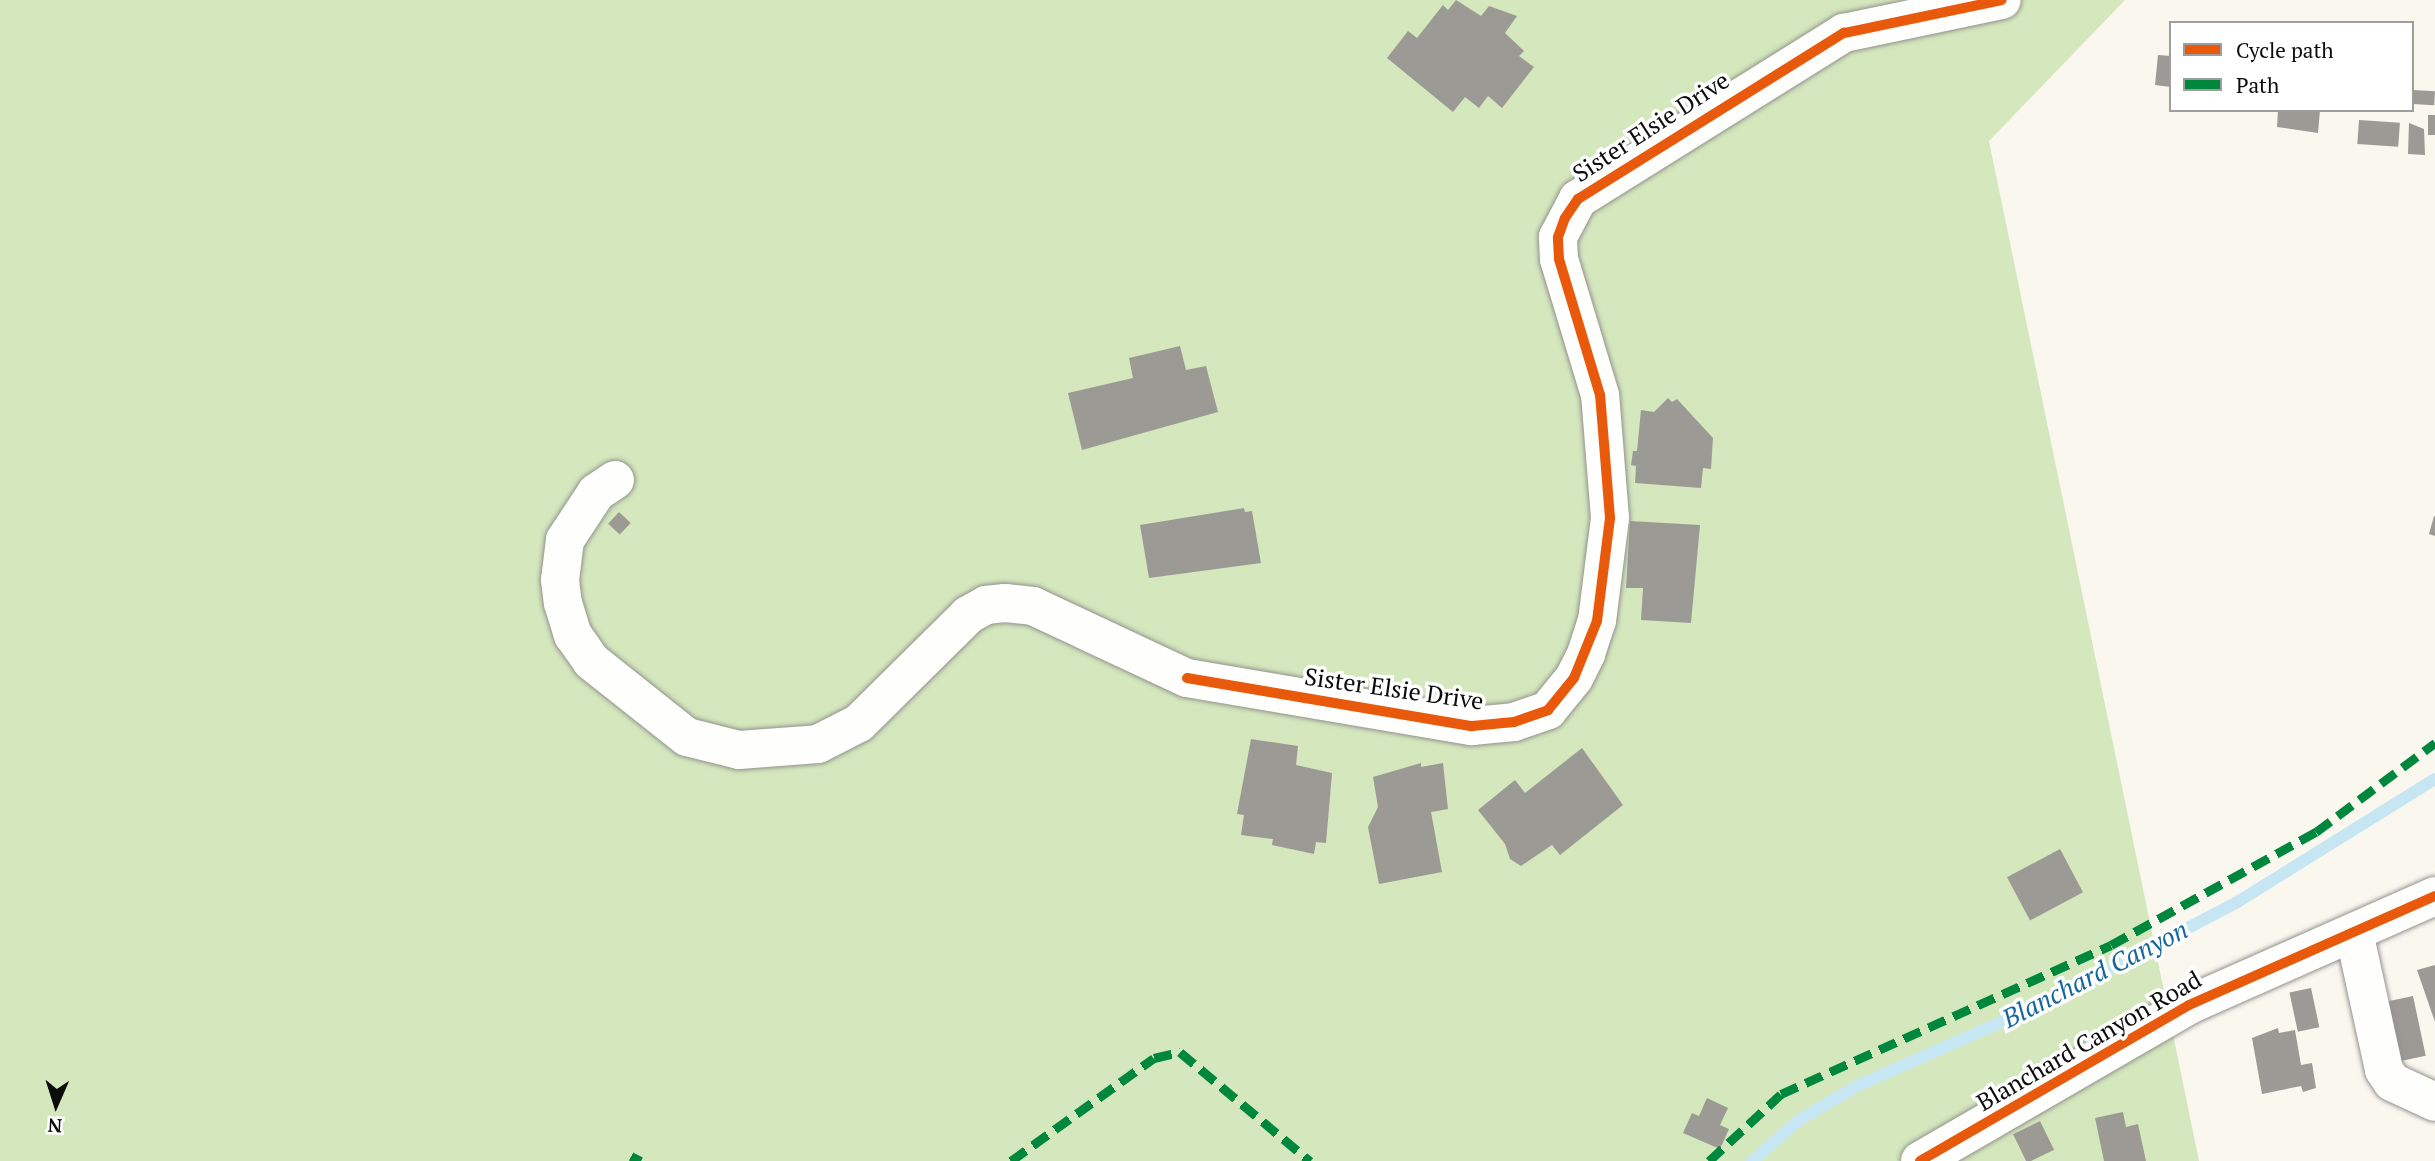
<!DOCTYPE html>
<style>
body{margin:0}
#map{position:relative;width:2435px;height:1161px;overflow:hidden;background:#faf7ef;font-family:"PT Serif",serif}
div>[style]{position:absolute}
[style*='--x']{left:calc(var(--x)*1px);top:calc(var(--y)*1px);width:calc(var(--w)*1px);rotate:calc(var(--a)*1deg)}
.forest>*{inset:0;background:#d4e7bd}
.stream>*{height:12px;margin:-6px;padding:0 6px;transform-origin:6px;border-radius:6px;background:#c6e6f4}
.building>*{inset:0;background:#9c9a95;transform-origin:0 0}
.roads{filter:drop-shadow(0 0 2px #93928e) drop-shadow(0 0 2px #93928e)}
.minor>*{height:38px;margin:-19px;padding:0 19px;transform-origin:19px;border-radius:19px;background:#fefefd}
.quiet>*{height:9px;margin-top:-4.5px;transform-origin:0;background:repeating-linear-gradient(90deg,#00873e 0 18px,transparent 0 27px)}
.cycleway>*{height:10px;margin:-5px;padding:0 5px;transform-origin:5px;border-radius:5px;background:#e8590c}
span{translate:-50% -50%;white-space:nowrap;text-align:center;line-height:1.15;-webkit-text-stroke:7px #fff;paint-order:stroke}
.street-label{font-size:24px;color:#0c0c0c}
.water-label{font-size:26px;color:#15669d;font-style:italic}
.legend{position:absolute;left:2169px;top:21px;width:245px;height:91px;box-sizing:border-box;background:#fff;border:2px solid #9e9e9e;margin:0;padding:9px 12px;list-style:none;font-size:21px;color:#0c0c0c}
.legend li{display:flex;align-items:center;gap:14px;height:35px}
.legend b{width:35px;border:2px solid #9e9e9e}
.north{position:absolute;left:21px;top:1070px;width:70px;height:70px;-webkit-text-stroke:5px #fff;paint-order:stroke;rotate:183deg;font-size:19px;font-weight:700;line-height:28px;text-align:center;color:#0c0c0c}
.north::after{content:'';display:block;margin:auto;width:24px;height:32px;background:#0c0c0c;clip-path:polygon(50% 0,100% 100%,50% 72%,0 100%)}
</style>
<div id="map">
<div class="forest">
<div style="clip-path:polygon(0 0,2125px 0,1989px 141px,2199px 1161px,0 1161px)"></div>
</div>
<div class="stream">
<div style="--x:1752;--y:1161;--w:62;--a:-41.1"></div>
<div style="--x:1799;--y:1120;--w:67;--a:-30.4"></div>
<div style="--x:1857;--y:1086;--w:208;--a:-23.9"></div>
<div style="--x:2047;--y:1002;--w:217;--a:-27.7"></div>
<div style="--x:2239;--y:901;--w:231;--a:-31.9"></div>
</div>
<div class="building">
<div style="clip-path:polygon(1456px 0,1481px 16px,1489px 6px,1517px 16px,1505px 33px,1524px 51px,1519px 56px,1534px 67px,1502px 108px,1488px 96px,1479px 108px,1465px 97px,1453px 112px,1387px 58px,1408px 31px,1417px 38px,1443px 5px,1448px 10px)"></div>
<div style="clip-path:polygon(2158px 55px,2171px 56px,2171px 87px,2155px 85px)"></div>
<div style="left:2413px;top:90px;width:22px;height:14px;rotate:3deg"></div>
<div style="clip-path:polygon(2278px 110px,2320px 110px,2318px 133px,2277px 127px)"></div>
<div style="left:2428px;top:115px;width:7px;height:20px"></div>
<div style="left:2359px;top:120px;width:41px;height:24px;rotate:4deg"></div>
<div style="clip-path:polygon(2409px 123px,2424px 129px,2425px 155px,2408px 154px)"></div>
<div style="clip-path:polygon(1180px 346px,1186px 370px,1206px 366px,1218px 412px,1082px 450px,1068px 393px,1133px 378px,1129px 358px)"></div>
<div style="clip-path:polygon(1668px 398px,1672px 402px,1677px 399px,1713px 438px,1711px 469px,1703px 468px,1701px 488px,1635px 483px,1636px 466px,1631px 465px,1633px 451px,1637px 451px,1641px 410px,1654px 412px)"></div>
<div style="clip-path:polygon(1244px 508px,1245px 512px,1252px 511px,1261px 563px,1149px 578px,1140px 525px)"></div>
<div style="left:619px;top:512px;width:16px;height:16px;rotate:43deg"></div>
<div style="clip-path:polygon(2434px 516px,2435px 516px,2435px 536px,2429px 534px)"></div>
<div style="clip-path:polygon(1630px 521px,1700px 525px,1691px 623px,1641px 620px,1643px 588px,1626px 588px)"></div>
<div style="clip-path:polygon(1251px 739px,1298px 746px,1296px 765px,1332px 773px,1326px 843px,1316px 842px,1314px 854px,1272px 845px,1273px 839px,1241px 835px,1244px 815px,1237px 814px)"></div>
<div style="clip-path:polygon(1582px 748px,1623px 805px,1560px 855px,1552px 845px,1521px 866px,1510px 859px,1505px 844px,1478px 810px,1515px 780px,1525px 793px)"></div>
<div style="clip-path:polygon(1421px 763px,1421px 767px,1443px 763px,1448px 809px,1431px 812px,1442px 872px,1379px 884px,1368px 827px,1378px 807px,1373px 777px)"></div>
<div style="left:2060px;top:849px;width:49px;height:60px;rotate:62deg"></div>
<div style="clip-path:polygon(2435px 965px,2435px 1022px,2417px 970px)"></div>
<div style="left:2311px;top:988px;width:40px;height:22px;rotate:78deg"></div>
<div style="left:2413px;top:996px;width:61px;height:35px;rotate:78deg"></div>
<div style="clip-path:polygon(2278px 1028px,2279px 1033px,2295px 1030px,2301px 1065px,2312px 1063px,2316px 1088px,2303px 1092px,2301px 1086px,2262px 1094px,2252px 1038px)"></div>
<div style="clip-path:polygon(1707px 1098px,1728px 1108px,1720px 1125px,1729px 1129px,1720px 1149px,1683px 1133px,1692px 1113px,1699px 1116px)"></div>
<div style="clip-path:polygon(2123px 1112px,2126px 1127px,2138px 1124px,2146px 1161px,2104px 1161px,2095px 1118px)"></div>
<div style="left:2040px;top:1121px;width:32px;height:30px;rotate:64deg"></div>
</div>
<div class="roads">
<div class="minor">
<div style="--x:615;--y:480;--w:23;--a:146"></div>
<div style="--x:596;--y:493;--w:56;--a:123.4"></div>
<div style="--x:565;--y:540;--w:40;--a:97.1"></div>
<div style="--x:560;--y:580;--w:23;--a:83"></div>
<div style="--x:563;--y:603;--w:34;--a:73"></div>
<div style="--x:573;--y:635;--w:32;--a:55"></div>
<div style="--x:591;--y:661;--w:122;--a:38.4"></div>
<div style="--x:687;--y:737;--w:54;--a:14"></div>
<div style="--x:739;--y:750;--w:79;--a:-4.3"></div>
<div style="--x:818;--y:744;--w:46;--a:-27.1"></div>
<div style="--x:859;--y:723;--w:153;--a:-44.7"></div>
<div style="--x:968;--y:615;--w:21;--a:-29"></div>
<div style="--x:986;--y:605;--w:19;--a:-6"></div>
<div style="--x:1005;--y:603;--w:28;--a:6"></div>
<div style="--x:1033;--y:606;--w:170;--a:25.1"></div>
<div style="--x:1187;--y:678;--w:289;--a:9.6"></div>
<div style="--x:1472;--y:726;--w:42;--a:-5.4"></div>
<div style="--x:1514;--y:722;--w:36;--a:-19"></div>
<div style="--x:1548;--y:710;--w:41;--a:-50.9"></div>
<div style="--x:1574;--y:678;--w:27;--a:-63"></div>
<div style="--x:1586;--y:654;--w:35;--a:-72"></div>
<div style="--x:1597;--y:621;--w:104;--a:-82.8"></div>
<div style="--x:1610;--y:518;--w:123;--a:-94.6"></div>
<div style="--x:1600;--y:395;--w:142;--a:-106.8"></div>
<div style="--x:1559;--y:259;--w:22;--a:-93"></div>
<div style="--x:1558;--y:237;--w:43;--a:-62.2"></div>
<div style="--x:1578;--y:199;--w:314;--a:-32"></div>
<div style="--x:1844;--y:33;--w:161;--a:-11.8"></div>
<div style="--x:2354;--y:932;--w:141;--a:77.7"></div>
<div style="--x:2384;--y:1070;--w:14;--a:56"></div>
<div style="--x:2392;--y:1082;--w:47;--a:24.9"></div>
<div style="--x:1920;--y:1161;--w:311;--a:-30.1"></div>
<div style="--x:2189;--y:1005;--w:269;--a:-23.9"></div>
</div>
</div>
<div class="quiet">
<div style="--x:631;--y:1156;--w:11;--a:27"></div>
<div style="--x:1011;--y:1161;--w:176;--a:-35.8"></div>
<div style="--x:1154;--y:1058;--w:27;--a:-13"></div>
<div style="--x:1180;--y:1052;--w:170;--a:40"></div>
<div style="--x:1709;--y:1161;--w:98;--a:-42.9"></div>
<div style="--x:1781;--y:1094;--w:362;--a:-24.3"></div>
<div style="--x:2111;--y:945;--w:234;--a:-28.9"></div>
<div style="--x:2316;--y:832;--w:149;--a:-36.8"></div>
</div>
<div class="cycleway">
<div style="--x:1187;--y:678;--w:289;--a:9.6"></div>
<div style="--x:1472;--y:726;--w:42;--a:-5.4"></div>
<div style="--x:1514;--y:722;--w:36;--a:-19"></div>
<div style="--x:1548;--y:710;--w:41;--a:-50.9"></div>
<div style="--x:1574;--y:678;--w:61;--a:-68"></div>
<div style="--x:1597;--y:621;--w:104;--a:-82.8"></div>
<div style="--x:1610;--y:518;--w:123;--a:-94.6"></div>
<div style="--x:1600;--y:395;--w:142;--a:-106.8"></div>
<div style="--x:1559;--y:259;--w:22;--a:-93"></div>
<div style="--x:1558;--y:237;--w:20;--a:-70"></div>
<div style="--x:1565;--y:218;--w:23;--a:-56"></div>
<div style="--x:1578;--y:199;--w:314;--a:-32"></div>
<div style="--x:1844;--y:33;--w:161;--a:-11.8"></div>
<div style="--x:1920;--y:1161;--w:311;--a:-30.1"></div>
<div style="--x:2189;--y:1005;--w:269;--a:-23.9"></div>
</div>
<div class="street-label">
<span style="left:1651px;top:127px;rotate:-33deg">Sister Elsie Drive</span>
<span style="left:1394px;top:689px;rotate:8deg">Sister Elsie Drive</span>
<span style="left:2089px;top:1041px;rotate:-30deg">Blanchard Canyon Road</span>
</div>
<div class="water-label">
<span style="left:2095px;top:974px;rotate:-27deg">Blanchard Canyon</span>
</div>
<ul class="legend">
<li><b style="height:9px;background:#e8590c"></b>Cycle path</li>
<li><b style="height:9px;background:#00873e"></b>Path</li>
</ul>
<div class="north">N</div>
</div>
